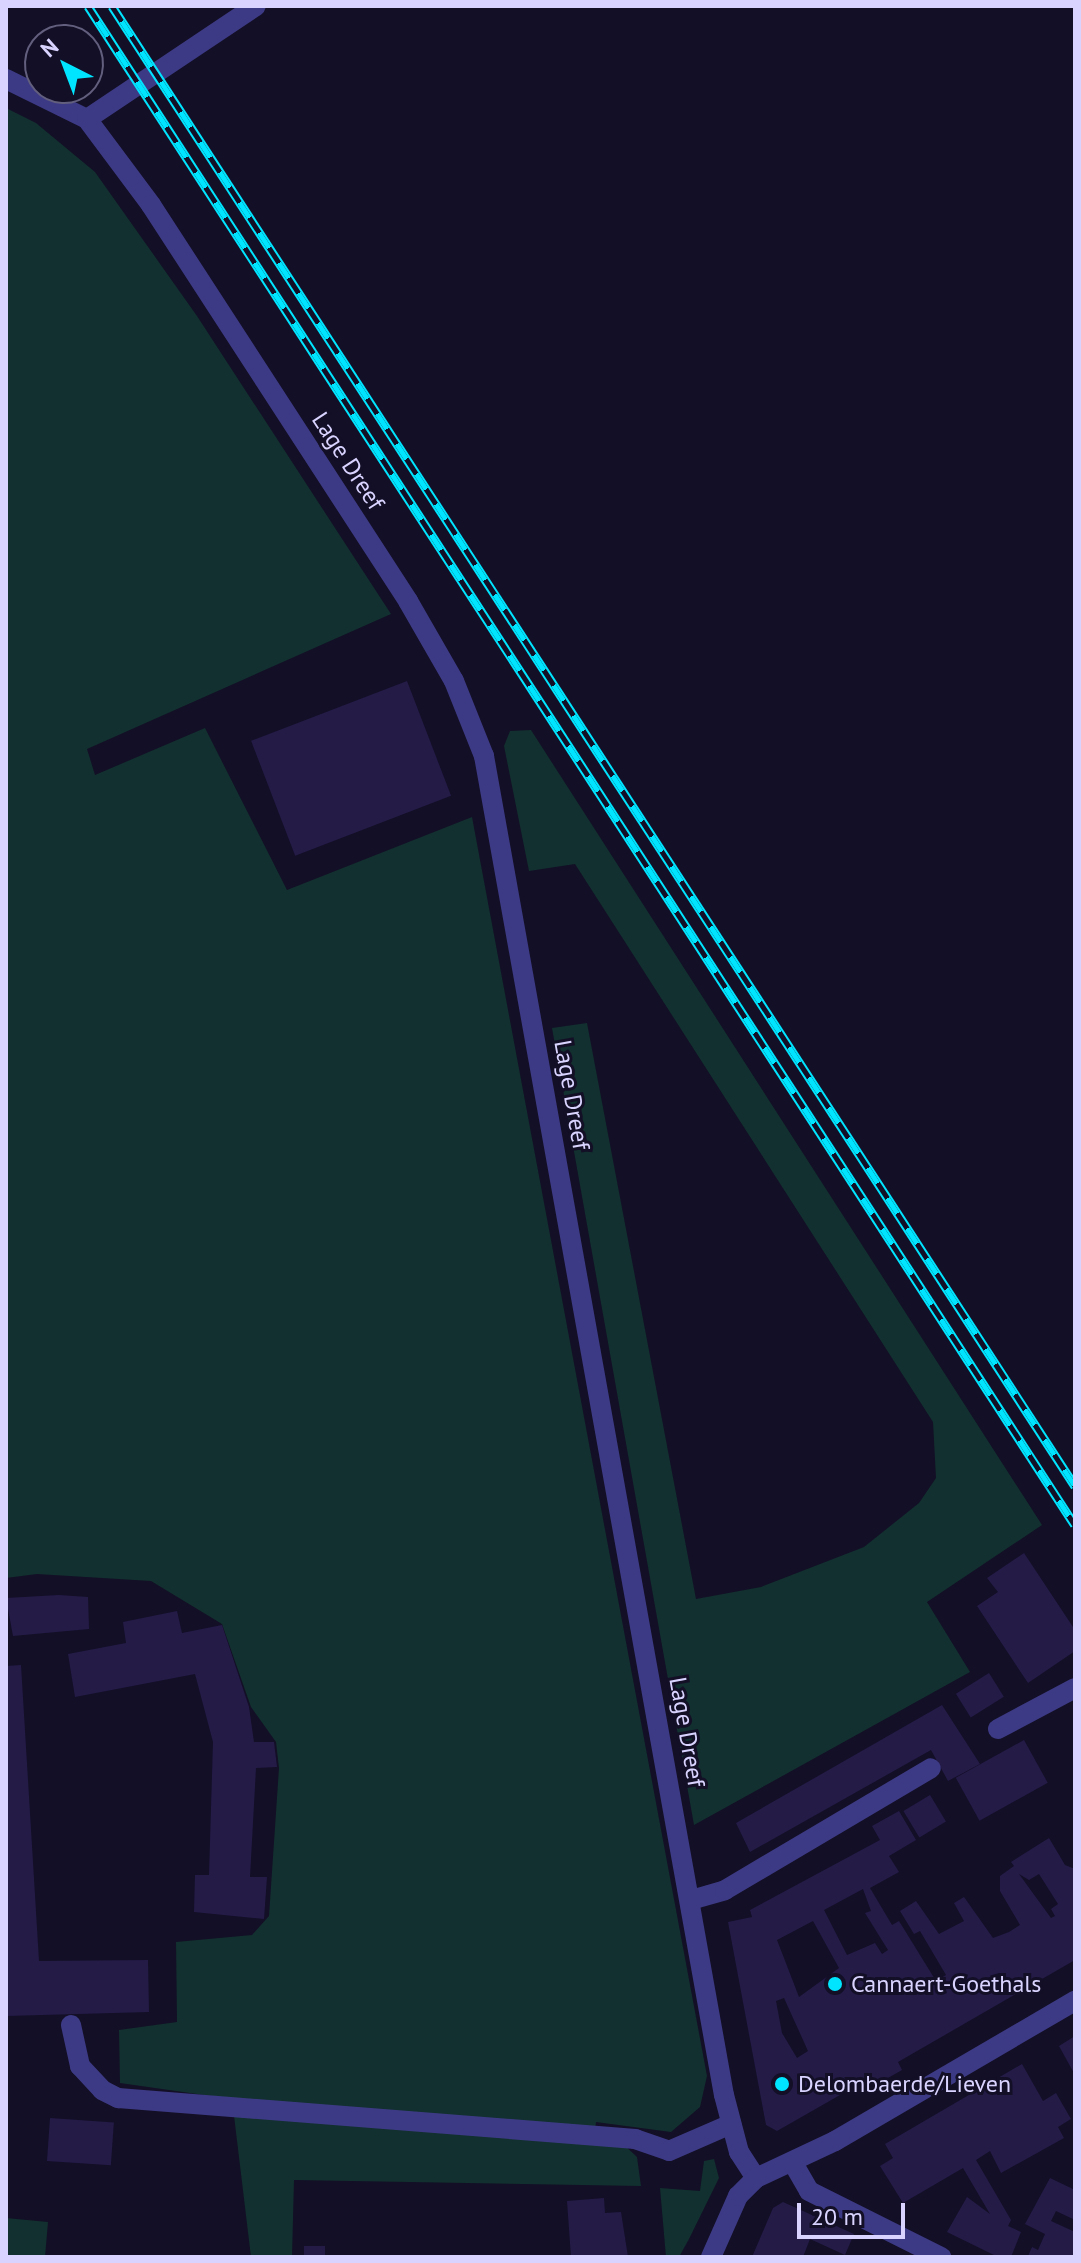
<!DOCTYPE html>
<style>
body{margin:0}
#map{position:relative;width:1081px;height:2263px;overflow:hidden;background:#130f26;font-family:"PT Sans",sans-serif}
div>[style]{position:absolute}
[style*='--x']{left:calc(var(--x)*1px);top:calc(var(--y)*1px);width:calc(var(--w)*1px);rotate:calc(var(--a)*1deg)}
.green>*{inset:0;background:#12302f}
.building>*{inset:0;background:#241b47;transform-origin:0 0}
.minor>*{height:20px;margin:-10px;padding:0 10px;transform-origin:10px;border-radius:10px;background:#3d3a85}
.rail>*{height:9px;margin-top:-4.5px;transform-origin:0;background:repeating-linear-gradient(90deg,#130f26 0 18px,#00e5ff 0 36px);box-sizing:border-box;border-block:2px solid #00e5ff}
.dots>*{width:22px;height:22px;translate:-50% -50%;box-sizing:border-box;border:4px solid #130f26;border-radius:50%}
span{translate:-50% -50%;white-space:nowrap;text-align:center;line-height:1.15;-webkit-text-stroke:6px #130f26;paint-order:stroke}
.street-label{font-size:24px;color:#d9d4ff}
.poi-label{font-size:24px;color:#d9d4ff}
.left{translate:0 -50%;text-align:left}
.frame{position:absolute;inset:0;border:8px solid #d9d4ff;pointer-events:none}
.north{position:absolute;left:24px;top:24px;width:80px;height:80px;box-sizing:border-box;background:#130f26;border:2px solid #625e7d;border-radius:50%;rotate:318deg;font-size:22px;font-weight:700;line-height:32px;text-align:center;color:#d9d4ff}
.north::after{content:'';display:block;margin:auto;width:28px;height:36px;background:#00e5ff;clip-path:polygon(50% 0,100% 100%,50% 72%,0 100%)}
.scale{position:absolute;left:797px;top:2203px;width:108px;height:36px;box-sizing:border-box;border:4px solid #d9d4ff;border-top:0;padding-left:10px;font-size:24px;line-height:28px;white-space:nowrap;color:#d9d4ff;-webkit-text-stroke:6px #130f26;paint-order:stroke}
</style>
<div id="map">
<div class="green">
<div style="clip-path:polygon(6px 108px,36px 123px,95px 172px,197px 316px,391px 614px,87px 749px,95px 775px,205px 728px,287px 890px,472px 817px,707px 2076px,700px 2107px,671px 2132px,596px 2122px,595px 2130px,621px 2142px,637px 2157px,641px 2186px,294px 2180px,292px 2257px,251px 2257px,232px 2099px,120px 2083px,119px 2030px,177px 2022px,176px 1942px,252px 1935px,269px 1916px,279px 1768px,276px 1742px,251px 1707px,222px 1624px,151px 1581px,37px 1574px,6px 1578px)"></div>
<div style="clip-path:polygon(531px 730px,1042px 1525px,927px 1602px,970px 1672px,694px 1825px,552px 1028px,587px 1023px,696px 1599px,761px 1587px,864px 1547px,919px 1503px,936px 1478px,933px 1422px,575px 864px,529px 871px,504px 746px,510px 731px)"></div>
<div style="clip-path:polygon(714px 2159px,719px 2178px,689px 2239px,679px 2257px,666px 2257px,660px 2188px,700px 2191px,704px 2161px)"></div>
<div style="clip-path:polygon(6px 2218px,48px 2222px,45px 2257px,6px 2257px)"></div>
</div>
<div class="building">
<div style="left:407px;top:681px;width:123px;height:167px;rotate:69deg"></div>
<div style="clip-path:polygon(1024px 1553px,1075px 1630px,1075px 1651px,1028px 1683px,977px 1606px,998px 1592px,987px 1578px)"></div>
<div style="clip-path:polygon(59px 1595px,88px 1597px,89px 1629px,13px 1636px,6px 1598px)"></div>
<div style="clip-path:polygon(177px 1611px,182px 1633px,222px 1625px,249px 1707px,254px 1742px,274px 1742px,277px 1767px,256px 1768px,250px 1877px,267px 1877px,264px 1919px,194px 1912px,195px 1875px,209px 1875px,213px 1742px,195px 1674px,75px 1697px,68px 1654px,126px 1643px,123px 1622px)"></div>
<div style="clip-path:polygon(21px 1665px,39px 1961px,148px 1960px,149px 2012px,6px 2016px,6px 1666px)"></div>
<div style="left:989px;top:1673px;width:28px;height:39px;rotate:58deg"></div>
<div style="clip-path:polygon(942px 1705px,980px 1764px,948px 1781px,931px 1750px,750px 1852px,736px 1823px)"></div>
<div style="left:1024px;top:1740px;width:49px;height:78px;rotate:61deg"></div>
<div style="left:930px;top:1795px;width:31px;height:31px;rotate:59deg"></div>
<div style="clip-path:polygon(evenodd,899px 1811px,916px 1840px,889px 1856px,899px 1872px,870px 1888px,892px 1925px,899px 1921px,936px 1981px,946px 1975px,920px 1931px,914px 1934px,900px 1911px,916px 1901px,939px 1934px,964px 1921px,954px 1903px,964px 1897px,993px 1938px,1009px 1932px,1020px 1925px,1000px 1891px,1000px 1876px,1014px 1866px,1011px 1862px,1049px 1838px,1065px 1865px,1075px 1869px,1075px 1960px,898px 2062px,902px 2070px,872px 2087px,868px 2079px,777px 2131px,766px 2125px,728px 1922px,752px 1917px,750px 1910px,880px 1840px,872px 1826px,899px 1811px,1019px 1874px,1029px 1880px,1039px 1874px,1058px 1904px,1051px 1909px,1055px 1916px,1051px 1918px,1019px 1874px,899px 1811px,863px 1889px,871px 1911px,865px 1913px,888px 1950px,882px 1954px,875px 1943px,847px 1955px,824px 1910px,863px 1889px,899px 1811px,813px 1921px,839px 1968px,799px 1997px,777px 1940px,813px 1921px,899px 1811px,784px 1998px,808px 2051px,797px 2058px,782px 2033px,776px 2001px,784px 1998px)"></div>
<div style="clip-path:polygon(1075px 2036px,1075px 2075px,1059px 2046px)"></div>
<div style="clip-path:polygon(1022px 2064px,1043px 2101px,1056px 2093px,1071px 2119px,1058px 2127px,1064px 2138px,1001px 2173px,990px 2151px,976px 2160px,1011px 2220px,1008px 2226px,1021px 2232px,1011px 2257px,998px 2257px,947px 2232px,967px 2197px,990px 2214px,963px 2168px,903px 2203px,880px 2166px,893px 2158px,885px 2144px)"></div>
<div style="left:50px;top:2118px;width:64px;height:43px;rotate:4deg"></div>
<div style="clip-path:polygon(1050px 2178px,1075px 2190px,1075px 2220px,1056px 2211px,1051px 2221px,1075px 2232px,1075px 2257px,1028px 2256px,1032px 2247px,1038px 2250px,1045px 2234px,1025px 2224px)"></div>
<div style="clip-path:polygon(604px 2198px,605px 2213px,621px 2212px,628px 2257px,571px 2257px,567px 2201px)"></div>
<div style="clip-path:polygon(783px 2202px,854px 2234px,845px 2255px,810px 2239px,803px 2257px,752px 2257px,773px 2208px)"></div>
<div style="left:304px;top:2246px;width:21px;height:11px"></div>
</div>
<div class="minor">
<div style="--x:6;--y:79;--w:90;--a:26.3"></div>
<div style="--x:87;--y:119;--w:107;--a:53.3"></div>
<div style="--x:151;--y:205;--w:472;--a:57"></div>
<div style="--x:408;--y:601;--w:92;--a:60.1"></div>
<div style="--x:454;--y:681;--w:81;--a:68.2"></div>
<div style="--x:484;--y:756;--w:1360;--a:79.84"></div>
<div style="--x:724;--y:2095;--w:59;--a:75.3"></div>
<div style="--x:739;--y:2152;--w:31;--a:57"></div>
<div style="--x:87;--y:119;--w:203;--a:-33.8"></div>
<div style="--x:998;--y:1729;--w:87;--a:-28"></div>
<div style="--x:691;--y:1900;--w:35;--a:-16"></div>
<div style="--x:725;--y:1890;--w:239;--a:-30.6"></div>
<div style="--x:71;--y:2025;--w:42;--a:77.6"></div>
<div style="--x:80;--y:2066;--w:33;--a:47"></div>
<div style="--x:102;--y:2090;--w:18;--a:27"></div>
<div style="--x:118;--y:2098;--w:519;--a:4.53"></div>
<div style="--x:635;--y:2139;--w:36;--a:19"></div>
<div style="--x:669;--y:2151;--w:68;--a:-23.5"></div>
<div style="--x:793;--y:2163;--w:32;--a:60"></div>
<div style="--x:809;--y:2191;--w:148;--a:26.6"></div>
<div style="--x:711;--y:2257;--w:67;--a:-66.1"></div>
<div style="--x:738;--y:2196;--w:25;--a:-45"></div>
<div style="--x:756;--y:2178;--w:87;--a:-25.1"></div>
<div style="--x:835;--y:2141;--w:278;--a:-30.3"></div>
</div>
<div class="rail">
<div style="--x:88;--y:6;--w:1811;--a:56.99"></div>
<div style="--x:112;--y:6;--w:1766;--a:56.95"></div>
</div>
<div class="dots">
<div style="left:835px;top:1984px;background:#00e5ff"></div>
<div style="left:782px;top:2084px;background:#00e5ff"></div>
</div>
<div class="street-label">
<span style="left:348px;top:461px;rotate:57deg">Lage Dreef</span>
<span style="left:572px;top:1095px;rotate:80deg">Lage Dreef</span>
<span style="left:687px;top:1732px;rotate:80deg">Lage Dreef</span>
</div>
<div class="poi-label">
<span class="left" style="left:851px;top:1984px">Cannaert-Goethals</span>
<span class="left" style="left:798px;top:2084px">Delombaerde/Lieven</span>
</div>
<div class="frame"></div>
<div class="north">N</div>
<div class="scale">20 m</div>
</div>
